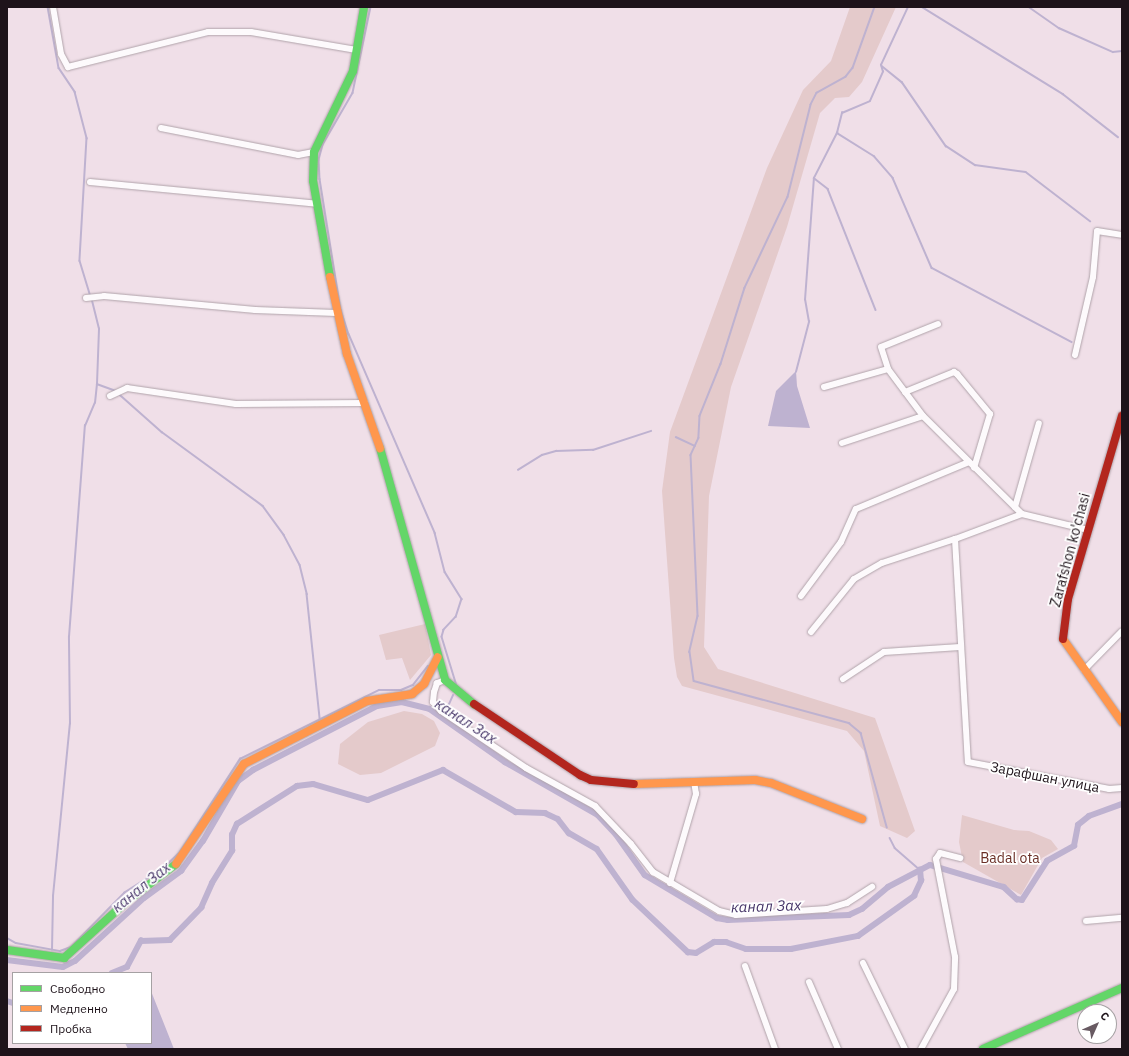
<!DOCTYPE html>
<meta charset="utf-8">
<style>
body{margin:0}
#map{position:relative;width:1129px;height:1056px;overflow:hidden;background:#f0dfe8;font-family:"IBM Plex Sans",sans-serif}
div>[style]{position:absolute}
[style*='--x']{left:calc(var(--x)*1px);top:calc(var(--y)*1px);width:calc(var(--w)*1px);rotate:calc(var(--a)*1deg)}
.green>*{inset:0;background:#e4cacb}
.water>*{inset:0;background:#beb2d0}
.stream>*{height:1.5px;margin:-0.75px;padding:0 0.75px;transform-origin:0.75px;border-radius:0.75px;background:#beb2d0}
.canal>*{height:5.5px;margin:-2.75px;padding:0 2.75px;transform-origin:2.75px;border-radius:2.75px;background:#beb2d0}
.roads{filter:drop-shadow(0 0 1px #b0a3aa) drop-shadow(0 0 1px #b0a3aa)}
.street>*{height:6px;margin:-3px;padding:0 3px;transform-origin:3px;border-radius:3px;background:#fdfafc}
.fast>*{height:8px;margin:-4px;padding:0 4px;transform-origin:4px;border-radius:4px;background:#63d668}
.slow>*{height:8px;margin:-4px;padding:0 4px;transform-origin:4px;border-radius:4px;background:#ff974d}
.jam>*{height:8px;margin:-4px;padding:0 4px;transform-origin:4px;border-radius:4px;background:#b3261e}
span{translate:-50% -50%;white-space:nowrap;text-align:center;line-height:1.15;-webkit-text-stroke:3.5px #fff;paint-order:stroke}
.street-label{font-size:14px;color:#1e131a}
.park-label{font-size:14px;color:#6a2f26}
.water-label{font-size:15px;color:#463568;font-style:italic}
.frame{position:absolute;inset:0;border:8px solid #1e131a;pointer-events:none}
.legend{position:absolute;left:12px;top:972px;width:140px;height:72px;box-sizing:border-box;background:#fff;border:1px solid #a5a1a3;margin:0;padding:5px 7px;list-style:none;font-size:12px;color:#1e131a}
.legend li{display:flex;align-items:center;gap:8px;height:20px}
.legend b{width:20px;border:1px solid #a5a1a3}
.north{position:absolute;left:1077px;top:1004px;width:40px;height:40px;box-sizing:border-box;background:#fff;border:1px solid #a5a1a3;border-radius:50%;rotate:45deg;font-size:11px;font-weight:700;line-height:16px;text-align:center;color:#1e131a}
.north::after{content:'';display:block;margin:auto;width:14px;height:18px;background:#685a62;clip-path:polygon(50% 0,100% 100%,50% 72%,0 100%)}
</style>
<div id="map">
<div class="green">
<div style="clip-path:polygon(850px 7px,896px 7px,862px 82px,849px 97px,835px 98px,820px 113px,787px 227px,731px 387px,709px 496px,704px 647px,718px 669px,875px 718px,915px 831px,907px 838px,880px 826px,864px 751px,847px 731px,682px 686px,677px 677px,674px 658px,662px 491px,670px 432px,767px 168px,803px 90px,831px 61px)"></div>
<div style="clip-path:polygon(425px 624px,431px 655px,410px 680px,402px 658px,386px 660px,379px 635px)"></div>
<div style="clip-path:polygon(404px 711px,422px 714px,434px 721px,440px 733px,435px 746px,381px 773px,360px 775px,338px 764px,340px 744px,368px 722px)"></div>
<div style="clip-path:polygon(962px 815px,1014px 830px,1029px 831px,1051px 840px,1058px 849px,1042px 858px,1021px 895px,963px 862px,959px 842px)"></div>
</div>
<div class="water">
<div style="clip-path:polygon(796px 371px,797px 386px,810px 428px,768px 426px,776px 391px)"></div>
<div style="clip-path:polygon(151px 991px,174px 1049px,128px 1049px,125px 1043px,151px 1043px)"></div>
</div>
<div class="stream">
<div style="--x:48;--y:7;--w:62;--a:79.8"></div>
<div style="--x:59;--y:68;--w:29;--a:56"></div>
<div style="--x:75;--y:92;--w:48;--a:75.4"></div>
<div style="--x:87;--y:138;--w:123;--a:93.3"></div>
<div style="--x:80;--y:261;--w:37;--a:73"></div>
<div style="--x:371;--y:7;--w:88;--a:101.8"></div>
<div style="--x:353;--y:93;--w:60;--a:120"></div>
<div style="--x:323;--y:145;--w:16;--a:105"></div>
<div style="--x:319;--y:160;--w:19;--a:87"></div>
<div style="--x:320;--y:179;--w:133;--a:80.9"></div>
<div style="--x:341;--y:310;--w:25;--a:72"></div>
<div style="--x:349;--y:334;--w:217;--a:66.6"></div>
<div style="--x:435;--y:533;--w:40;--a:75.6"></div>
<div style="--x:445;--y:572;--w:32;--a:58"></div>
<div style="--x:462;--y:599;--w:19;--a:108"></div>
<div style="--x:456;--y:617;--w:18;--a:133"></div>
<div style="--x:444;--y:630;--w:7;--a:106"></div>
<div style="--x:442;--y:637;--w:51;--a:73"></div>
<div style="--x:875;--y:7;--w:65;--a:109.8"></div>
<div style="--x:853;--y:68;--w:11;--a:128"></div>
<div style="--x:846;--y:77;--w:33;--a:151"></div>
<div style="--x:817;--y:93;--w:13;--a:117"></div>
<div style="--x:811;--y:105;--w:95;--a:104"></div>
<div style="--x:788;--y:197;--w:101;--a:115.3"></div>
<div style="--x:745;--y:288;--w:80;--a:107.5"></div>
<div style="--x:721;--y:364;--w:56;--a:112"></div>
<div style="--x:700;--y:416;--w:22;--a:93"></div>
<div style="--x:699;--y:438;--w:19;--a:115"></div>
<div style="--x:691;--y:455;--w:161;--a:87.5"></div>
<div style="--x:698;--y:616;--w:37;--a:103"></div>
<div style="--x:690;--y:652;--w:29;--a:82"></div>
<div style="--x:694;--y:681;--w:161;--a:15.2"></div>
<div style="--x:849;--y:723;--w:16;--a:40"></div>
<div style="--x:861;--y:733;--w:98;--a:74.5"></div>
<div style="--x:922;--y:7;--w:166;--a:31.7"></div>
<div style="--x:1063;--y:94;--w:70;--a:38"></div>
<div style="--x:1029;--y:7;--w:37;--a:35"></div>
<div style="--x:1059;--y:28;--w:59;--a:24"></div>
<div style="--x:1113;--y:52;--w:9;--a:-6"></div>
<div style="--x:882;--y:66;--w:26;--a:39"></div>
<div style="--x:902;--y:82;--w:78;--a:55.5"></div>
<div style="--x:946;--y:146;--w:35;--a:33"></div>
<div style="--x:975;--y:165;--w:51;--a:7.8"></div>
<div style="--x:1026;--y:172;--w:81;--a:37.4"></div>
<div style="--x:837;--y:133;--w:44;--a:31.9"></div>
<div style="--x:874;--y:156;--w:29;--a:49"></div>
<div style="--x:893;--y:178;--w:98;--a:66.6"></div>
<div style="--x:932;--y:268;--w:158;--a:27.9"></div>
<div style="--x:814;--y:178;--w:18;--a:38"></div>
<div style="--x:828;--y:189;--w:130;--a:68.4"></div>
<div style="--x:796;--y:372;--w:52;--a:-75.4"></div>
<div style="--x:809;--y:322;--w:22;--a:-100"></div>
<div style="--x:805;--y:300;--w:122;--a:-85.8"></div>
<div style="--x:814;--y:178;--w:51;--a:-62.9"></div>
<div style="--x:837;--y:133;--w:21;--a:-76"></div>
<div style="--x:842;--y:113;--w:30;--a:-23"></div>
<div style="--x:870;--y:101;--w:32;--a:-66"></div>
<div style="--x:883;--y:72;--w:7;--a:-106"></div>
<div style="--x:881;--y:65;--w:64;--a:-65"></div>
<div style="--x:97;--y:384;--w:20;--a:20"></div>
<div style="--x:118;--y:393;--w:59;--a:41.6"></div>
<div style="--x:162;--y:432;--w:125;--a:36.2"></div>
<div style="--x:263;--y:506;--w:36;--a:54"></div>
<div style="--x:284;--y:535;--w:34;--a:62"></div>
<div style="--x:300;--y:565;--w:30;--a:76"></div>
<div style="--x:307;--y:594;--w:125;--a:84"></div>
<div style="--x:676;--y:437;--w:21;--a:25"></div>
<div style="--x:518;--y:470;--w:28;--a:-32"></div>
<div style="--x:542;--y:455;--w:15;--a:-16"></div>
<div style="--x:556;--y:451;--w:37;--a:-2"></div>
<div style="--x:593;--y:450;--w:61;--a:-18.1"></div>
<div style="--x:446;--y:711;--w:17;--a:-66"></div>
<div style="--x:890;--y:838;--w:11;--a:63"></div>
<div style="--x:895;--y:848;--w:33;--a:41"></div>
<div style="--x:7;--y:938;--w:10;--a:29"></div>
<div style="--x:16;--y:943;--w:45;--a:10.3"></div>
<div style="--x:60;--y:951;--w:12;--a:-20"></div>
<div style="--x:71;--y:947;--w:76;--a:-45.5"></div>
<div style="--x:124;--y:893;--w:45;--a:-32.3"></div>
<div style="--x:162;--y:869;--w:25;--a:-43"></div>
<div style="--x:180;--y:852;--w:111;--a:-57.2"></div>
<div style="--x:240;--y:759;--w:155;--a:-26.4"></div>
<div style="--x:379;--y:690;--w:22;--a:0"></div>
<div style="--x:401;--y:690;--w:13;--a:-23"></div>
<div style="--x:413;--y:685;--w:24;--a:-52"></div>
<div style="--x:52;--y:950;--w:54;--a:-88.9"></div>
<div style="--x:53;--y:896;--w:173;--a:-84.4"></div>
<div style="--x:70;--y:724;--w:87;--a:-90.7"></div>
<div style="--x:69;--y:637;--w:212;--a:-85.7"></div>
<div style="--x:85;--y:426;--w:25;--a:-67"></div>
<div style="--x:95;--y:403;--w:19;--a:-84"></div>
<div style="--x:97;--y:384;--w:55;--a:-87.9"></div>
<div style="--x:99;--y:329;--w:30;--a:-104"></div>
</div>
<div class="canal">
<div style="--x:7;--y:960;--w:56;--a:7.1"></div>
<div style="--x:63;--y:967;--w:13;--a:-27"></div>
<div style="--x:75;--y:961;--w:93;--a:-42.4"></div>
<div style="--x:144;--y:898;--w:46;--a:-36.1"></div>
<div style="--x:181;--y:871;--w:37;--a:-54"></div>
<div style="--x:203;--y:841;--w:69;--a:-59.7"></div>
<div style="--x:238;--y:781;--w:19;--a:-36"></div>
<div style="--x:253;--y:770;--w:140;--a:-27.3"></div>
<div style="--x:377;--y:706;--w:25;--a:-9"></div>
<div style="--x:402;--y:702;--w:29;--a:14"></div>
<div style="--x:430;--y:709;--w:92;--a:35.2"></div>
<div style="--x:505;--y:762;--w:107;--a:29.7"></div>
<div style="--x:598;--y:815;--w:26;--a:47"></div>
<div style="--x:616;--y:834;--w:50;--a:54.7"></div>
<div style="--x:645;--y:875;--w:84;--a:30.8"></div>
<div style="--x:717;--y:918;--w:11;--a:10"></div>
<div style="--x:728;--y:920;--w:121;--a:-2.4"></div>
<div style="--x:849;--y:915;--w:14;--a:-25"></div>
<div style="--x:862;--y:909;--w:34;--a:-40"></div>
<div style="--x:888;--y:887;--w:47;--a:-27.6"></div>
<div style="--x:930;--y:865;--w:77;--a:16.6"></div>
<div style="--x:1004;--y:887;--w:18;--a:43"></div>
<div style="--x:1017;--y:899;--w:5;--a:11"></div>
<div style="--x:1022;--y:900;--w:46;--a:-57.3"></div>
<div style="--x:1047;--y:861;--w:31;--a:-29"></div>
<div style="--x:1074;--y:846;--w:21;--a:-79"></div>
<div style="--x:1078;--y:825;--w:14;--a:-39"></div>
<div style="--x:1089;--y:816;--w:35;--a:-20"></div>
<div style="--x:112;--y:973;--w:16;--a:-22"></div>
<div style="--x:127;--y:967;--w:30;--a:-62"></div>
<div style="--x:141;--y:941;--w:29;--a:-2"></div>
<div style="--x:170;--y:940;--w:45;--a:-45.9"></div>
<div style="--x:201;--y:908;--w:27;--a:-66"></div>
<div style="--x:212;--y:883;--w:38;--a:-58"></div>
<div style="--x:232;--y:851;--w:16;--a:-90"></div>
<div style="--x:232;--y:835;--w:12;--a:-66"></div>
<div style="--x:237;--y:824;--w:71;--a:-32.3"></div>
<div style="--x:297;--y:786;--w:16;--a:-7"></div>
<div style="--x:313;--y:784;--w:57;--a:16.2"></div>
<div style="--x:368;--y:800;--w:81;--a:-21.8"></div>
<div style="--x:443;--y:770;--w:84;--a:29.9"></div>
<div style="--x:516;--y:812;--w:29;--a:2"></div>
<div style="--x:545;--y:813;--w:14;--a:25"></div>
<div style="--x:558;--y:819;--w:18;--a:52"></div>
<div style="--x:569;--y:833;--w:32;--a:30"></div>
<div style="--x:597;--y:849;--w:62;--a:54.8"></div>
<div style="--x:633;--y:900;--w:76;--a:43.4"></div>
<div style="--x:688;--y:952;--w:8;--a:7"></div>
<div style="--x:696;--y:953;--w:21;--a:-31"></div>
<div style="--x:714;--y:942;--w:12;--a:0"></div>
<div style="--x:726;--y:942;--w:21;--a:19"></div>
<div style="--x:746;--y:949;--w:45;--a:0"></div>
<div style="--x:791;--y:949;--w:68;--a:-11"></div>
<div style="--x:858;--y:936;--w:69;--a:-35.5"></div>
<div style="--x:914;--y:896;--w:17;--a:-65"></div>
<div style="--x:921;--y:881;--w:11;--a:-95"></div>
<div style="--x:7;--y:1001;--w:6;--a:18"></div>
</div>
<div class="roads">
<div class="street">
<div style="--x:53;--y:7;--w:48;--a:80.3"></div>
<div style="--x:61;--y:54;--w:15;--a:62"></div>
<div style="--x:68;--y:67;--w:144;--a:-14"></div>
<div style="--x:208;--y:32;--w:43;--a:0"></div>
<div style="--x:251;--y:32;--w:107;--a:9.7"></div>
<div style="--x:161;--y:128;--w:140;--a:11.1"></div>
<div style="--x:298;--y:155;--w:16;--a:-11"></div>
<div style="--x:90;--y:182;--w:228;--a:5.5"></div>
<div style="--x:86;--y:298;--w:18;--a:-6"></div>
<div style="--x:104;--y:296;--w:152;--a:5.3"></div>
<div style="--x:255;--y:310;--w:81;--a:2.1"></div>
<div style="--x:938;--y:324;--w:61;--a:158"></div>
<div style="--x:881;--y:347;--w:23;--a:72"></div>
<div style="--x:888;--y:369;--w:59;--a:53.3"></div>
<div style="--x:923;--y:416;--w:139;--a:44.7"></div>
<div style="--x:1022;--y:514;--w:68;--a:13.6"></div>
<div style="--x:1075;--y:355;--w:80;--a:-77"></div>
<div style="--x:1093;--y:277;--w:46;--a:-85"></div>
<div style="--x:1097;--y:231;--w:25;--a:9"></div>
<div style="--x:824;--y:387;--w:66;--a:-15.7"></div>
<div style="--x:905;--y:392;--w:53;--a:-22.2"></div>
<div style="--x:954;--y:372;--w:4;--a:34"></div>
<div style="--x:957;--y:374;--w:52;--a:50.5"></div>
<div style="--x:990;--y:414;--w:56;--a:106.5"></div>
<div style="--x:110;--y:396;--w:19;--a:-25"></div>
<div style="--x:127;--y:388;--w:110;--a:8.4"></div>
<div style="--x:236;--y:404;--w:129;--a:-0.4"></div>
<div style="--x:842;--y:443;--w:85;--a:-18.4"></div>
<div style="--x:1015;--y:507;--w:87;--a:-74.1"></div>
<div style="--x:1022;--y:514;--w:72;--a:159.5"></div>
<div style="--x:955;--y:539;--w:223;--a:86.7"></div>
<div style="--x:968;--y:762;--w:144;--a:10.8"></div>
<div style="--x:1109;--y:789;--w:13;--a:-4"></div>
<div style="--x:801;--y:596;--w:67;--a:-53.5"></div>
<div style="--x:841;--y:542;--w:36;--a:-66"></div>
<div style="--x:856;--y:509;--w:122;--a:-22.6"></div>
<div style="--x:811;--y:632;--w:68;--a:-50.9"></div>
<div style="--x:854;--y:579;--w:32;--a:-30"></div>
<div style="--x:882;--y:563;--w:77;--a:-18.2"></div>
<div style="--x:1084;--y:670;--w:54;--a:-45.7"></div>
<div style="--x:843;--y:679;--w:49;--a:-33.4"></div>
<div style="--x:884;--y:652;--w:76;--a:-3.8"></div>
<div style="--x:445;--y:680;--w:9;--a:159"></div>
<div style="--x:437;--y:683;--w:9;--a:108"></div>
<div style="--x:434;--y:692;--w:10;--a:96"></div>
<div style="--x:433;--y:702;--w:12;--a:48"></div>
<div style="--x:441;--y:711;--w:102;--a:33.8"></div>
<div style="--x:526;--y:768;--w:79;--a:28.8"></div>
<div style="--x:595;--y:806;--w:52;--a:46.5"></div>
<div style="--x:631;--y:844;--w:36;--a:52"></div>
<div style="--x:653;--y:872;--w:77;--a:30.6"></div>
<div style="--x:719;--y:911;--w:17;--a:13"></div>
<div style="--x:736;--y:915;--w:91;--a:-3.8"></div>
<div style="--x:827;--y:909;--w:21;--a:-17"></div>
<div style="--x:847;--y:903;--w:30;--a:-33"></div>
<div style="--x:670;--y:883;--w:93;--a:-73.7"></div>
<div style="--x:696;--y:794;--w:12;--a:-99"></div>
<div style="--x:1086;--y:921;--w:36;--a:-5"></div>
<div style="--x:863;--y:963;--w:96;--a:64"></div>
<div style="--x:745;--y:966;--w:88;--a:70.1"></div>
<div style="--x:809;--y:982;--w:73;--a:66.6"></div>
<div style="--x:921;--y:1049;--w:68;--a:-61.2"></div>
<div style="--x:954;--y:989;--w:32;--a:-88"></div>
<div style="--x:955;--y:957;--w:100;--a:-101"></div>
<div style="--x:936;--y:859;--w:7;--a:-56"></div>
<div style="--x:940;--y:853;--w:21;--a:14"></div>
</div>
<div class="fast">
<div style="--x:330;--y:277;--w:97;--a:-100"></div>
<div style="--x:313;--y:181;--w:29;--a:-88"></div>
<div style="--x:314;--y:152;--w:90;--a:-64.3"></div>
<div style="--x:353;--y:71;--w:65;--a:-80.2"></div>
<div style="--x:380;--y:448;--w:241;--a:74.3"></div>
<div style="--x:445;--y:680;--w:38;--a:40"></div>
<div style="--x:7;--y:950;--w:58;--a:8"></div>
<div style="--x:64;--y:958;--w:84;--a:-42.1"></div>
<div style="--x:126;--y:902;--w:63;--a:-37.2"></div>
<div style="--x:983;--y:1049;--w:152;--a:-23.7"></div>
</div>
<div class="slow">
<div style="--x:330;--y:277;--w:79;--a:77.6"></div>
<div style="--x:347;--y:354;--w:100;--a:70.7"></div>
<div style="--x:1063;--y:639;--w:102;--a:54.6"></div>
<div style="--x:634;--y:784;--w:121;--a:-1.9"></div>
<div style="--x:755;--y:780;--w:16;--a:11"></div>
<div style="--x:771;--y:783;--w:98;--a:21.6"></div>
<div style="--x:176;--y:864;--w:121;--a:-55.8"></div>
<div style="--x:244;--y:764;--w:138;--a:-27.1"></div>
<div style="--x:367;--y:701;--w:46;--a:-8.8"></div>
<div style="--x:412;--y:694;--w:16;--a:-40"></div>
<div style="--x:424;--y:684;--w:30;--a:-63"></div>
</div>
<div class="jam">
<div style="--x:1063;--y:639;--w:40;--a:-82.9"></div>
<div style="--x:1068;--y:599;--w:191;--a:-73.6"></div>
<div style="--x:474;--y:704;--w:128;--a:33.8"></div>
<div style="--x:580;--y:775;--w:12;--a:24"></div>
<div style="--x:591;--y:780;--w:43;--a:5.3"></div>
</div>
</div>
<div class="street-label">
<span style="left:1070px;top:550px;rotate:-75deg">Zarafshon ko'chasi</span>
<span style="left:1045px;top:777px;rotate:11deg">Зарафшан улица</span>
</div>
<div class="park-label">
<span style="left:1010px;top:858px">Badal ota</span>
</div>
<div class="water-label">
<span style="left:466px;top:721px;rotate:33deg">канал Зах</span>
<span style="left:141px;top:887px;rotate:-39deg">канал Зах</span>
<span style="left:766px;top:906px;rotate:-2deg">канал Зах</span>
</div>
<div class="frame"></div>
<ul class="legend">
<li><b style="height:5px;background:#63d668"></b>Свободно</li>
<li><b style="height:5px;background:#ff974d"></b>Медленно</li>
<li><b style="height:5px;background:#b3261e"></b>Пробка</li>
</ul>
<div class="north">С</div>
</div>
